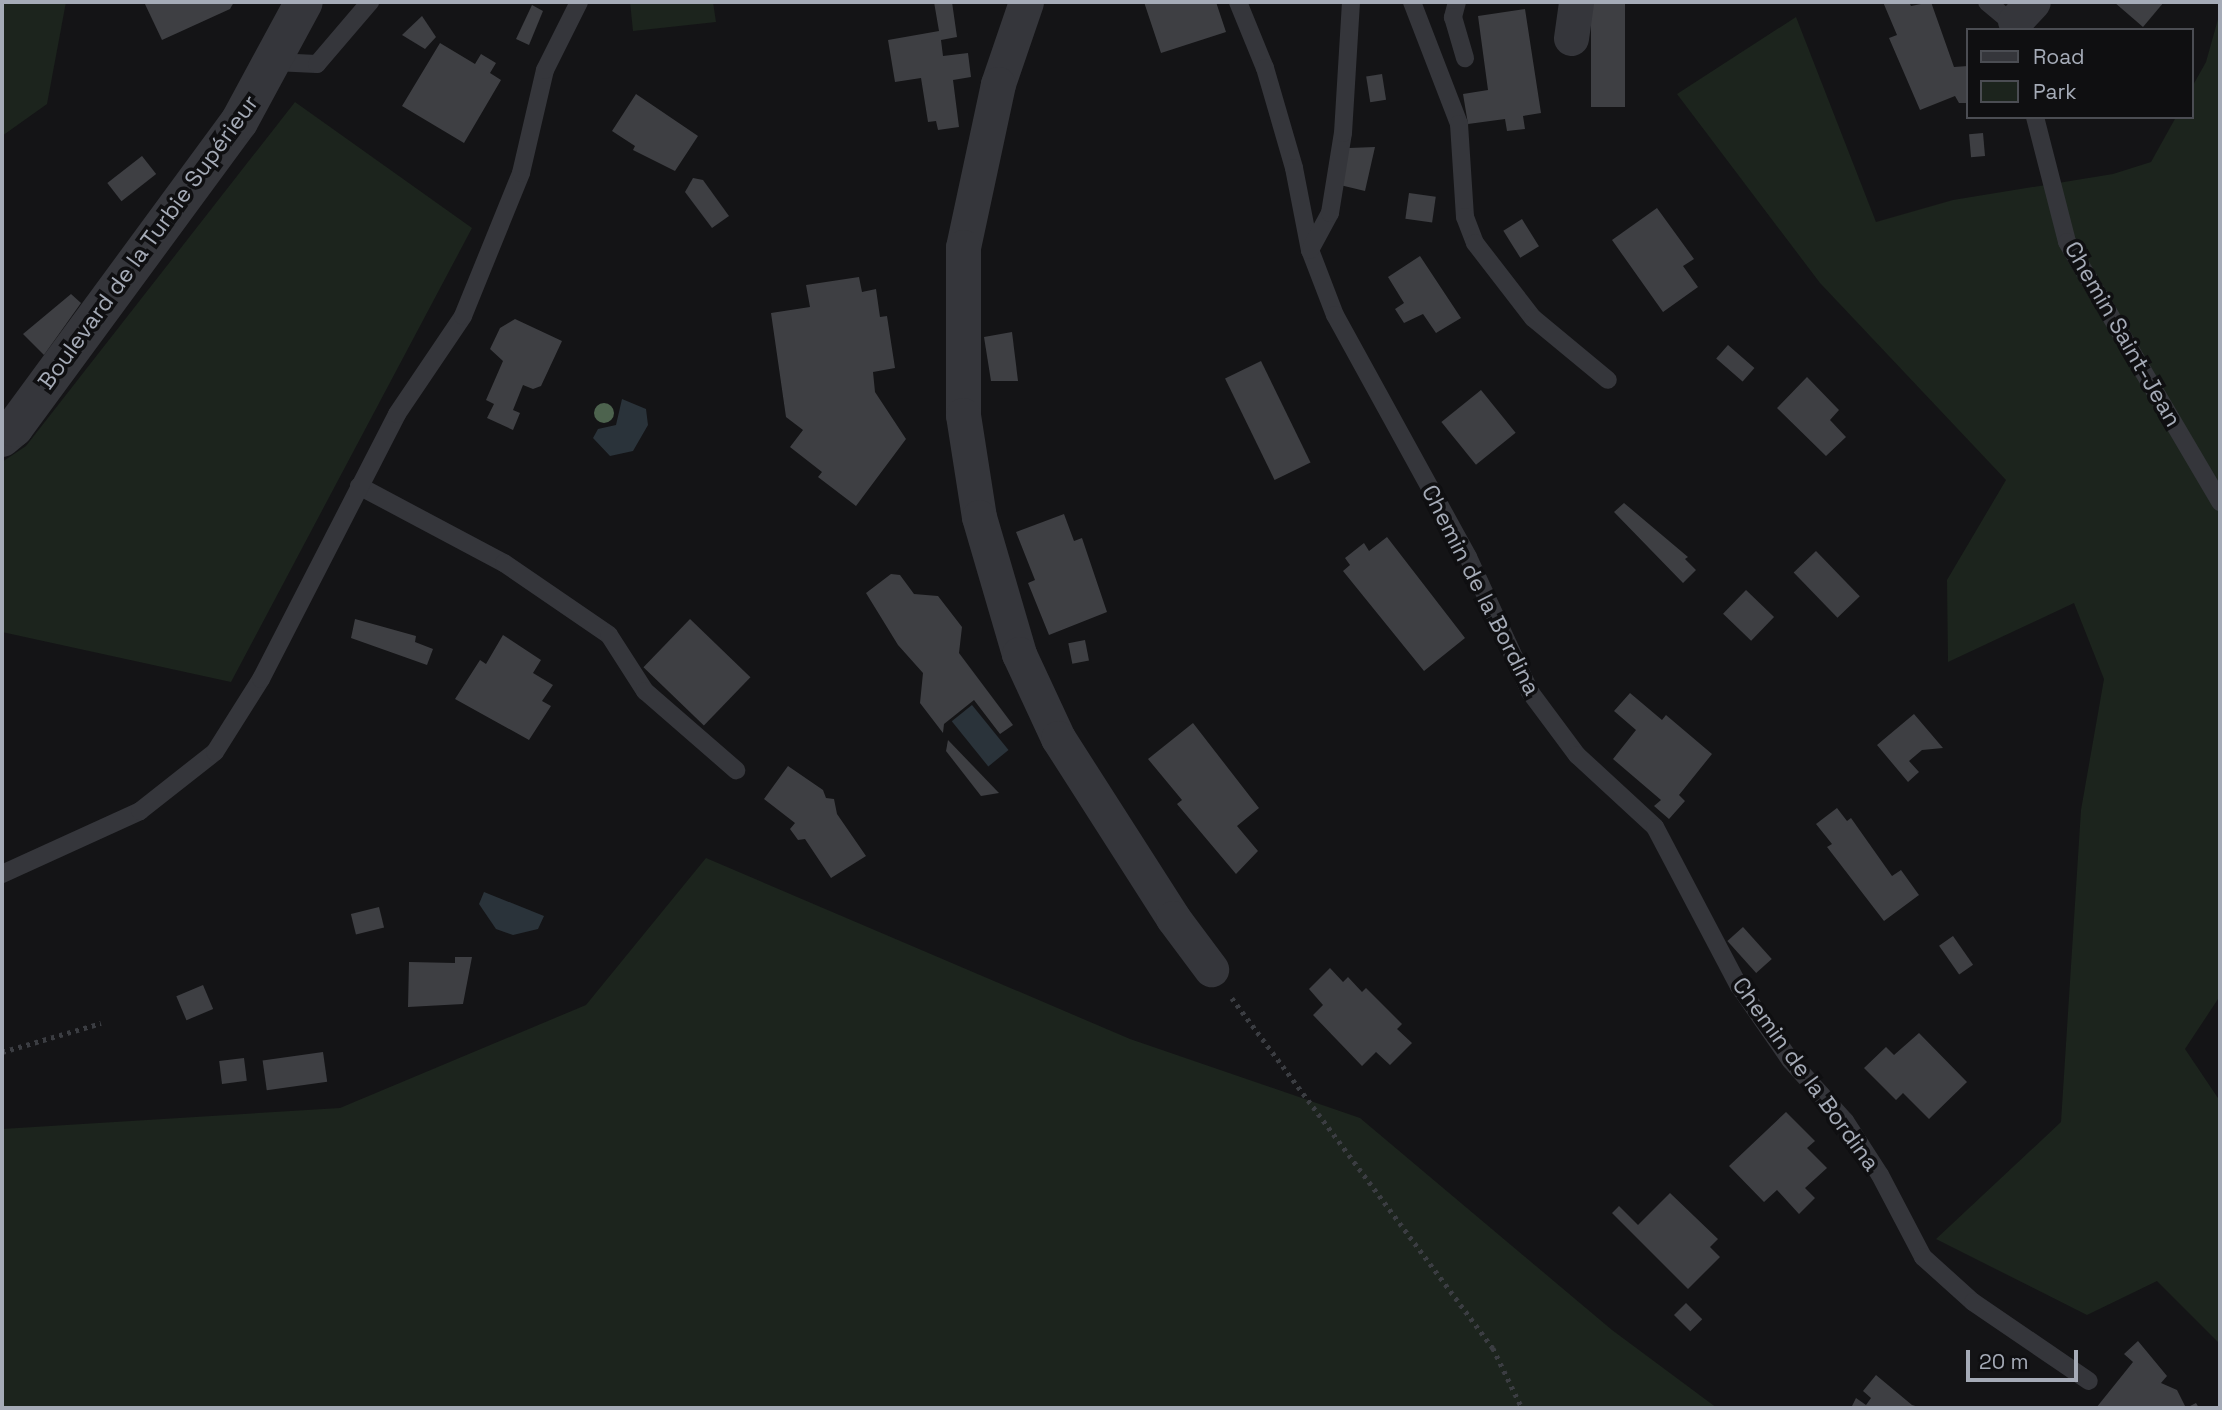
<!DOCTYPE html>
<meta charset="utf-8">
<style>
body{margin:0}
#map{position:relative;width:2222px;height:1410px;overflow:hidden;background:#141416;font-family:"Space Grotesk",sans-serif}
div>[style]{position:absolute}
[style*='--x']{left:calc(var(--x)*1px);top:calc(var(--y)*1px);width:calc(var(--w)*1px);rotate:calc(var(--a)*1deg)}
.green>*{inset:0;background:#1c241d}
.water>*{inset:0;background:#2a333a;transform-origin:0 0}
.building>*{inset:0;background:#3e3f43;transform-origin:0 0}
.path>*{height:4.5px;margin-top:-2.25px;transform-origin:0;background:repeating-linear-gradient(90deg,#3b3d42 0 3.5px,transparent 0 8.5px)}
.service>*{height:18px;margin:-9px;padding:0 9px;transform-origin:9px;border-radius:9px;background:#35363b}
.minor>*{height:35px;margin:-17.5px;padding:0 17.5px;transform-origin:17.5px;border-radius:17.5px;background:#35363b}
.tertiary>*{height:38px;margin:-19px;padding:0 19px;transform-origin:19px;border-radius:19px;background:#35363b}
.trees>*{width:20px;height:20px;margin:-10px;border-radius:50%;background:#4d634e}
span{translate:-50% -50%;white-space:nowrap;text-align:center;line-height:1.15;-webkit-text-stroke:7px #0f0f11;paint-order:stroke}
.street-label{font-size:23px;color:#a5abb7}
.frame{position:absolute;inset:0;border:4px solid #a5abb7;pointer-events:none}
.legend{position:absolute;left:1966px;top:28px;width:228px;height:91px;box-sizing:border-box;background:#0f0f11;border:2px solid #4b4d53;margin:0;padding:9px 12px;list-style:none;font-size:21px;color:#a5abb7}
.legend li{display:flex;align-items:center;gap:14px;height:35px}
.legend b{width:35px;border:2px solid #4b4d53}
.scale{position:absolute;left:1966px;top:1350px;width:112px;height:32px;box-sizing:border-box;border:4px solid #a5abb7;border-top:0;padding-left:9px;font-size:21px;line-height:24px;white-space:nowrap;color:#a5abb7;-webkit-text-stroke:5px #0f0f11;paint-order:stroke}
</style>
<div id="map">
<div class="green">
<div style="clip-path:polygon(2px 2px,66px 2px,47px 104px,2px 136px)"></div>
<div style="clip-path:polygon(630px 2px,713px 2px,716px 22px,633px 31px)"></div>
<div style="clip-path:polygon(2220px 12px,2220px 996px,2185px 1049px,2220px 1101px,2220px 1344px,2157px 1281px,2087px 1315px,1936px 1239px,2061px 1122px,2081px 810px,2104px 679px,2074px 603px,1948px 662px,1947px 580px,2006px 480px,1820px 283px,1677px 94px,1796px 17px,1876px 222px,1953px 200px,2113px 174px,2151px 162px,2176px 117px,2192px 117px,2192px 87px,2206px 62px)"></div>
<div style="clip-path:polygon(295px 102px,472px 228px,231px 682px,2px 632px,2px 462px,26px 446px)"></div>
<div style="clip-path:polygon(706px 858px,1130px 1039px,1360px 1118px,1612px 1330px,1717px 1408px,2px 1408px,2px 1129px,340px 1108px,586px 1005px)"></div>
</div>
<div class="water">
<div style="clip-path:polygon(622px 399px,646px 409px,648px 425px,633px 451px,610px 456px,593px 438px,598px 429px,616px 425px)"></div>
<div style="left:972px;top:705px;width:58px;height:26px;rotate:51deg"></div>
<div style="clip-path:polygon(484px 892px,544px 916px,538px 929px,513px 935px,496px 929px,479px 904px)"></div>
</div>
<div class="building">
<div style="clip-path:polygon(144px 2px,234px 2px,230px 9px,162px 40px)"></div>
<div style="clip-path:polygon(934px 2px,952px 2px,957px 37px,941px 40px,943px 56px,968px 53px,971px 77px,953px 80px,959px 127px,938px 130px,936px 121px,928px 122px,921px 78px,895px 82px,888px 40px,939px 31px)"></div>
<div style="clip-path:polygon(1144px 2px,1216px 2px,1226px 32px,1161px 53px)"></div>
<div style="left:1591px;top:2px;width:34px;height:105px"></div>
<div style="clip-path:polygon(1883px 2px,1909px 2px,1911px 6px,1931px 2px,1954px 67px,1968px 66px,1968px 103px,1959px 103px,1955px 96px,1920px 110px,1889px 38px,1897px 35px)"></div>
<div style="clip-path:polygon(2114px 2px,2164px 2px,2143px 27px)"></div>
<div style="clip-path:polygon(532px 5px,543px 11px,529px 45px,516px 39px)"></div>
<div style="clip-path:polygon(1525px 9px,1541px 113px,1523px 116px,1525px 129px,1507px 131px,1505px 119px,1468px 124px,1463px 94px,1488px 90px,1478px 16px)"></div>
<div style="clip-path:polygon(422px 16px,436px 37px,425px 49px,402px 35px)"></div>
<div style="clip-path:polygon(440px 43px,475px 64px,481px 54px,496px 63px,490px 73px,501px 80px,464px 143px,402px 106px)"></div>
<div style="left:1382px;top:74px;width:26px;height:16px;rotate:81deg"></div>
<div style="clip-path:polygon(636px 94px,698px 136px,675px 171px,633px 150px,635px 146px,612px 131px)"></div>
<div style="left:1983px;top:133px;width:23px;height:14px;rotate:85deg"></div>
<div style="clip-path:polygon(1375px 147px,1365px 191px,1340px 185px,1349px 148px)"></div>
<div style="left:142px;top:156px;width:23px;height:44px;rotate:52deg"></div>
<div style="clip-path:polygon(693px 178px,703px 180px,729px 216px,712px 228px,685px 192px)"></div>
<div style="left:1409px;top:193px;width:27px;height:26px;rotate:8deg"></div>
<div style="clip-path:polygon(1657px 208px,1694px 259px,1683px 266px,1698px 287px,1663px 312px,1612px 240px)"></div>
<div style="left:1522px;top:219px;width:32px;height:22px;rotate:58deg"></div>
<div style="clip-path:polygon(1420px 256px,1461px 318px,1436px 333px,1423px 314px,1404px 323px,1395px 309px,1404px 303px,1388px 277px)"></div>
<div style="clip-path:polygon(859px 277px,862px 292px,876px 289px,880px 317px,887px 316px,895px 368px,873px 372px,875px 392px,906px 439px,856px 506px,818px 477px,822px 472px,790px 447px,803px 430px,786px 417px,771px 313px,810px 307px,806px 285px)"></div>
<div style="clip-path:polygon(71px 294px,81px 303px,44px 355px,23px 334px)"></div>
<div style="clip-path:polygon(515px 319px,562px 341px,541px 386px,533px 389px,523px 385px,513px 410px,520px 413px,513px 430px,487px 418px,494px 404px,486px 400px,503px 361px,490px 349px,500px 328px)"></div>
<div style="clip-path:polygon(1012px 332px,1018px 381px,991px 381px,984px 337px)"></div>
<div style="left:1728px;top:345px;width:35px;height:18px;rotate:41deg"></div>
<div style="left:1261px;top:361px;width:113px;height:40px;rotate:64deg"></div>
<div style="clip-path:polygon(1807px 377px,1839px 410px,1830px 420px,1846px 437px,1826px 456px,1777px 408px)"></div>
<div style="left:1481px;top:390px;width:55px;height:51px;rotate:51deg"></div>
<div style="clip-path:polygon(1624px 503px,1688px 557px,1685px 559px,1696px 570px,1683px 583px,1614px 512px)"></div>
<div style="clip-path:polygon(1064px 514px,1074px 541px,1082px 538px,1107px 612px,1049px 635px,1028px 583px,1035px 580px,1016px 532px)"></div>
<div style="clip-path:polygon(1387px 537px,1465px 638px,1424px 671px,1343px 571px,1350px 565px,1345px 558px,1364px 543px,1369px 551px)"></div>
<div style="left:1816px;top:551px;width:63px;height:31px;rotate:46deg"></div>
<div style="clip-path:polygon(891px 574px,900px 575px,914px 594px,938px 596px,962px 627px,959px 653px,1013px 725px,1000px 734px,974px 700px,944px 724px,943px 733px,920px 703px,923px 673px,898px 645px,866px 593px)"></div>
<div style="left:1746px;top:590px;width:39px;height:33px;rotate:44deg"></div>
<div style="clip-path:polygon(355px 619px,416px 636px,415px 642px,433px 649px,427px 665px,351px 638px)"></div>
<div style="left:690px;top:619px;width:84px;height:67px;rotate:44deg"></div>
<div style="clip-path:polygon(503px 635px,541px 660px,533px 673px,553px 685px,542px 701px,551px 706px,529px 740px,455px 699px,480px 660px,486px 664px)"></div>
<div style="left:1085px;top:640px;width:21px;height:17px;rotate:79deg"></div>
<div style="clip-path:polygon(1630px 693px,1662px 720px,1666px 715px,1712px 754px,1679px 795px,1685px 801px,1669px 819px,1654px 806px,1661px 800px,1613px 759px,1636px 730px,1614px 711px)"></div>
<div style="clip-path:polygon(1914px 714px,1943px 748px,1922px 750px,1909px 761px,1919px 772px,1908px 782px,1877px 745px)"></div>
<div style="clip-path:polygon(1193px 723px,1259px 808px,1237px 826px,1258px 851px,1236px 874px,1177px 804px,1182px 800px,1148px 759px)"></div>
<div style="clip-path:polygon(948px 740px,999px 793px,981px 796px,946px 751px)"></div>
<div style="clip-path:polygon(788px 766px,823px 790px,826px 798px,834px 799px,837px 814px,866px 856px,831px 878px,805px 839px,798px 840px,790px 829px,795px 823px,764px 799px)"></div>
<div style="clip-path:polygon(1837px 808px,1847px 821px,1851px 818px,1892px 876px,1901px 870px,1919px 895px,1884px 921px,1827px 847px,1832px 844px,1816px 824px)"></div>
<div style="left:379px;top:907px;width:21px;height:29px;rotate:76deg"></div>
<div style="left:1743px;top:927px;width:43px;height:21px;rotate:48deg"></div>
<div style="left:1953px;top:936px;width:35px;height:17px;rotate:55deg"></div>
<div style="clip-path:polygon(455px 957px,472px 957px,463px 1004px,408px 1007px,409px 962px,455px 963px)"></div>
<div style="clip-path:polygon(1330px 968px,1343px 982px,1348px 977px,1362px 992px,1366px 988px,1402px 1024px,1397px 1029px,1412px 1043px,1390px 1065px,1376px 1052px,1362px 1066px,1313px 1015px,1323px 1005px,1309px 989px)"></div>
<div style="left:203px;top:985px;width:26px;height:29px;rotate:67deg"></div>
<div style="clip-path:polygon(1919px 1033px,1967px 1082px,1929px 1119px,1903px 1093px,1896px 1100px,1864px 1068px,1886px 1047px,1894px 1055px)"></div>
<div style="left:323px;top:1052px;width:30px;height:61px;rotate:82deg"></div>
<div style="left:244px;top:1058px;width:23px;height:25px;rotate:83deg"></div>
<div style="clip-path:polygon(1786px 1112px,1815px 1141px,1807px 1148px,1827px 1168px,1805px 1188px,1815px 1198px,1799px 1214px,1777px 1190px,1764px 1202px,1729px 1166px)"></div>
<div style="clip-path:polygon(1670px 1193px,1718px 1239px,1710px 1247px,1720px 1257px,1688px 1289px,1612px 1213px,1619px 1206px,1638px 1225px)"></div>
<div style="left:1686px;top:1303px;width:23px;height:17px;rotate:45deg"></div>
<div style="clip-path:polygon(2138px 1341px,2167px 1376px,2161px 1383px,2177px 1390px,2186px 1408px,2196px 1403px,2199px 1408px,2096px 1408px,2133px 1362px,2124px 1354px)"></div>
<div style="clip-path:polygon(1876px 1375px,1912px 1405px,1922px 1408px,1851px 1408px,1856px 1398px,1866px 1405px,1871px 1398px,1863px 1391px)"></div>
</div>
<div class="path">
<div style="--x:1232;--y:998;--w:437;--a:53.3"></div>
<div style="--x:1493;--y:1348;--w:67;--a:64.2"></div>
<div style="--x:2;--y:1052;--w:103;--a:-16.3"></div>
</div>
<div class="service">
<div style="--x:1238;--y:2;--w:71;--a:67.8"></div>
<div style="--x:1265;--y:68;--w:104;--a:73.8"></div>
<div style="--x:1294;--y:168;--w:84;--a:79"></div>
<div style="--x:1310;--y:250;--w:70;--a:69"></div>
<div style="--x:1335;--y:315;--w:276;--a:61.2"></div>
<div style="--x:1468;--y:557;--w:149;--a:65.3"></div>
<div style="--x:1530;--y:692;--w:79;--a:53.3"></div>
<div style="--x:1577;--y:755;--w:106;--a:42.7"></div>
<div style="--x:1655;--y:827;--w:180;--a:62.2"></div>
<div style="--x:1739;--y:986;--w:91;--a:55.3"></div>
<div style="--x:1791;--y:1061;--w:81;--a:48"></div>
<div style="--x:1845;--y:1121;--w:64;--a:57.1"></div>
<div style="--x:1880;--y:1175;--w:93;--a:62.3"></div>
<div style="--x:1923;--y:1257;--w:67;--a:42"></div>
<div style="--x:1973;--y:1302;--w:140;--a:34.3"></div>
<div style="--x:1412;--y:2;--w:131;--a:68.9"></div>
<div style="--x:1459;--y:124;--w:93;--a:86.3"></div>
<div style="--x:1465;--y:217;--w:28;--a:69"></div>
<div style="--x:1475;--y:243;--w:95;--a:52.3"></div>
<div style="--x:1533;--y:318;--w:97;--a:39.6"></div>
<div style="--x:1457;--y:2;--w:16;--a:105"></div>
<div style="--x:1453;--y:17;--w:43;--a:73.7"></div>
<div style="--x:1987;--y:2;--w:38;--a:40"></div>
<div style="--x:274;--y:62;--w:43;--a:2.7"></div>
<div style="--x:317;--y:64;--w:82;--a:-49.5"></div>
<div style="--x:2035;--y:117;--w:129;--a:75.6"></div>
<div style="--x:2067;--y:242;--w:302;--a:59.5"></div>
<div style="--x:1310;--y:250;--w:42;--a:-61.6"></div>
<div style="--x:1330;--y:213;--w:81;--a:-80.8"></div>
<div style="--x:1343;--y:133;--w:131;--a:-86.5"></div>
<div style="--x:359;--y:486;--w:164;--a:28"></div>
<div style="--x:504;--y:563;--w:127;--a:34.4"></div>
<div style="--x:609;--y:635;--w:67;--a:57.3"></div>
<div style="--x:645;--y:691;--w:121;--a:41"></div>
<div style="--x:2;--y:874;--w:152;--a:-24.5"></div>
<div style="--x:140;--y:811;--w:95;--a:-38.2"></div>
<div style="--x:215;--y:752;--w:86;--a:-57.8"></div>
<div style="--x:261;--y:679;--w:298;--a:-62.8"></div>
<div style="--x:397;--y:414;--w:118;--a:-56"></div>
<div style="--x:463;--y:316;--w:154;--a:-67.9"></div>
<div style="--x:521;--y:173;--w:106;--a:-76.9"></div>
<div style="--x:545;--y:70;--w:76;--a:-63.4"></div>
</div>
<div class="minor">
<div style="--x:1026;--y:2;--w:87;--a:108.9"></div>
<div style="--x:998;--y:84;--w:167;--a:102.1"></div>
<div style="--x:963;--y:247;--w:168;--a:90"></div>
<div style="--x:963;--y:415;--w:103;--a:81.1"></div>
<div style="--x:979;--y:517;--w:143;--a:73.7"></div>
<div style="--x:1019;--y:654;--w:93;--a:65.1"></div>
<div style="--x:1058;--y:738;--w:214;--a:57.4"></div>
<div style="--x:1173;--y:918;--w:64;--a:53.3"></div>
<div style="--x:2015;--y:21;--w:26;--a:-47"></div>
<div style="--x:1571;--y:38;--w:36;--a:-82"></div>
</div>
<div class="tertiary">
<div style="--x:2;--y:438;--w:16;--a:-40"></div>
<div style="--x:14;--y:428;--w:380;--a:-53.7"></div>
<div style="--x:239;--y:122;--w:136;--a:-61.6"></div>
</div>
<div class="trees">
<div style="left:604px;top:413px"></div>
</div>
<div class="street-label">
<span style="left:148px;top:242px;rotate:-54deg">Boulevard de la Turbie Supérieur</span>
<span style="left:2123px;top:334px;rotate:60deg">Chemin Saint-Jean</span>
<span style="left:1481px;top:590px;rotate:63deg">Chemin de la Bordina</span>
<span style="left:1806px;top:1074px;rotate:54deg">Chemin de la Bordina</span>
</div>
<div class="frame"></div>
<ul class="legend">
<li><b style="height:9px;background:#35363b"></b>Road</li>
<li><b style="height:19px;background:#1c241d"></b>Park</li>
</ul>
<div class="scale">20 m</div>
</div>
